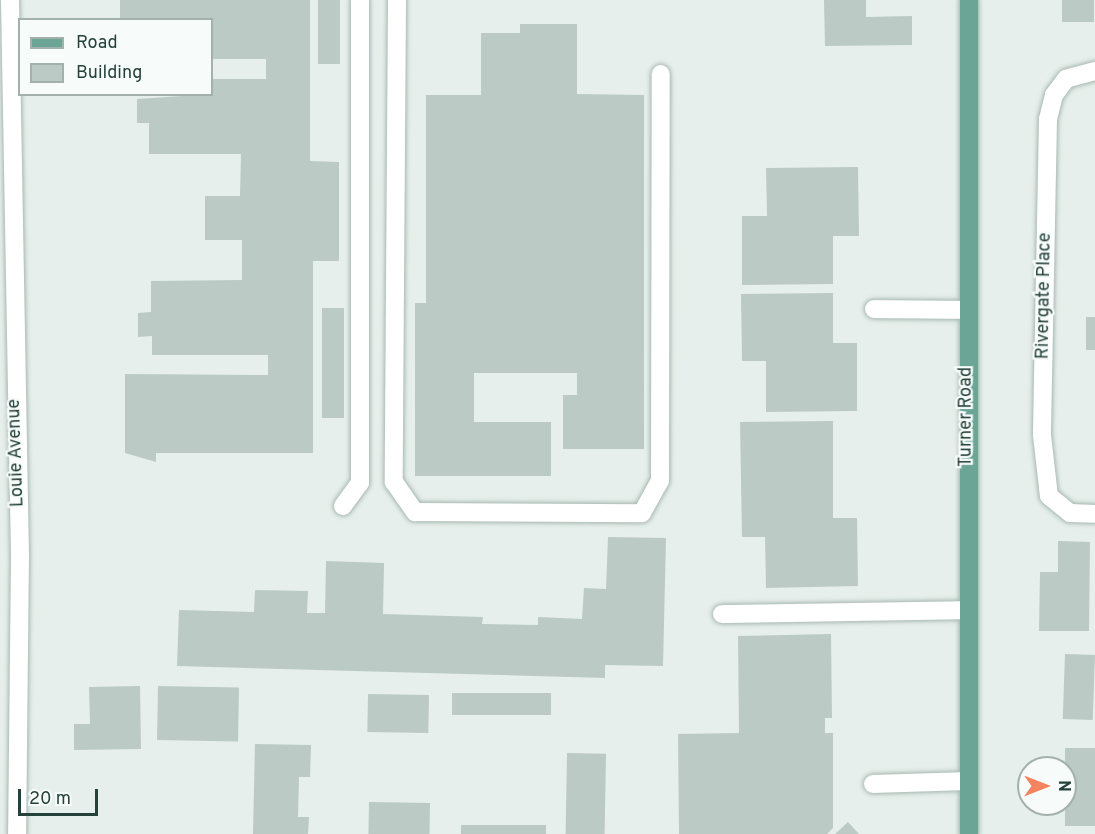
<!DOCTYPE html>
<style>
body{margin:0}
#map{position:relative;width:1095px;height:834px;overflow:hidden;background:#e6efeb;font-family:Overpass,sans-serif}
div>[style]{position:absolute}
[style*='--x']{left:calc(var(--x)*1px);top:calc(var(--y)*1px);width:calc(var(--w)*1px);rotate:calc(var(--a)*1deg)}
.building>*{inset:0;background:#bbcac4;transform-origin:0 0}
.roads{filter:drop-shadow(0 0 2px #a8b8b2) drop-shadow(0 0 2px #a8b8b2)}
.minor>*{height:18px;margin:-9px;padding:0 9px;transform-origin:9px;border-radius:9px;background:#fff}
.major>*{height:18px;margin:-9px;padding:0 9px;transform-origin:9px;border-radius:9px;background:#6aa596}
span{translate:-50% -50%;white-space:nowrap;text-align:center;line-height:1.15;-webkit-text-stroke:4.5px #f7fbf9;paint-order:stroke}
.street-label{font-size:18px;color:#24423a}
.legend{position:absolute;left:18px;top:18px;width:195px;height:78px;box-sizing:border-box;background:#f7fbf9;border:2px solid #a3b1ad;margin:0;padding:8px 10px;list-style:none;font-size:18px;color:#24423a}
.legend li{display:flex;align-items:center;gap:12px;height:30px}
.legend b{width:30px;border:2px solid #a3b1ad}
.north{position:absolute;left:1017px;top:756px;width:60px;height:60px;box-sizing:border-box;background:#f7fbf9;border:2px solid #a3b1ad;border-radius:50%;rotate:90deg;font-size:16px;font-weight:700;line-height:24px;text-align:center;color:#24423a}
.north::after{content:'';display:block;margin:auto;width:21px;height:27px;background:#f4845f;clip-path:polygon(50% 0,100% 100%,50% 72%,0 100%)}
.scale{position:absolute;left:18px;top:789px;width:80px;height:27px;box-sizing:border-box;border:3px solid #24423a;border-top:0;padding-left:8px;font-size:18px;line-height:21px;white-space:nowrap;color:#24423a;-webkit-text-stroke:4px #f7fbf9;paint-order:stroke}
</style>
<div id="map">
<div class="building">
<div style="clip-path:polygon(120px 0,310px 0,310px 161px,339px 162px,339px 261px,313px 261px,313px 453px,156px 453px,156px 462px,125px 453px,125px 374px,268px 375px,268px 355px,152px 355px,152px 336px,138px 337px,138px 313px,151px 312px,151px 281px,242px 280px,242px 240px,205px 240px,205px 196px,240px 196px,241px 154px,149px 154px,149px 123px,137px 123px,137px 99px,212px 94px,212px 79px,266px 79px,266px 59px,212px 59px,212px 20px,120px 20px)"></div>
<div style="left:318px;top:0;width:22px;height:64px"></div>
<div style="clip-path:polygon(824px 0,866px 0,866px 17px,912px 16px,912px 45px,825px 46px)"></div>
<div style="left:1062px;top:0;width:32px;height:22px"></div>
<div style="clip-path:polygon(520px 24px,577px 24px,577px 94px,644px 95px,644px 449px,563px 449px,563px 395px,577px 395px,577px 373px,474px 373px,474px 422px,551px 422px,551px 476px,415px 476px,415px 303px,426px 303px,426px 95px,481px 95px,481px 33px,520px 33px)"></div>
<div style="clip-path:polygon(858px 167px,859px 236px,833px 236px,833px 284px,742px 285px,742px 216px,767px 216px,766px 168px)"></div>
<div style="clip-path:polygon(833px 293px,833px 343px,857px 343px,857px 411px,766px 412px,766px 361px,742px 361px,741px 294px)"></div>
<div style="left:322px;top:308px;width:22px;height:110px"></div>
<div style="left:1086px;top:317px;width:9px;height:33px"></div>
<div style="clip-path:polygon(833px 421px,833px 518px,857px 518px,858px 586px,766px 588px,765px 537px,742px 537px,740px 422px)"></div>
<div style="clip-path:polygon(608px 537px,666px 538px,663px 666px,605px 665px,605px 678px,177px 666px,179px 610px,254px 612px,255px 590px,308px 591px,307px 613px,325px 613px,326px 561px,384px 563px,383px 614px,483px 617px,482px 624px,538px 625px,538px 617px,582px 619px,584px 588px,606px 589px)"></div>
<div style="clip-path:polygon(1058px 541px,1090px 542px,1089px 631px,1039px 631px,1040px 572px,1058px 572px)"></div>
<div style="clip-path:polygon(831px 634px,832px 718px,825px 718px,825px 733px,833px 733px,833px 828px,827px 834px,679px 834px,678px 734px,739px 733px,738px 636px)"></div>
<div style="left:1065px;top:654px;width:30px;height:65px;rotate:2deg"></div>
<div style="clip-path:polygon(140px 686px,141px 749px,74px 750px,74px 724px,90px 724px,89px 687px)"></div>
<div style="left:158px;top:686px;width:81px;height:54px;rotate:1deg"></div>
<div style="left:551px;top:693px;width:22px;height:99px;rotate:90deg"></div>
<div style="left:368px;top:694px;width:61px;height:38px;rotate:1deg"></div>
<div style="clip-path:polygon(255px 744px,311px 745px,310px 777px,299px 777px,298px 817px,309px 817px,308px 834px,253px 834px)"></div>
<div style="left:1065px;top:748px;width:30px;height:78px"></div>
<div style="left:567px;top:753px;width:39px;height:81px;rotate:1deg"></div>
<div style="left:369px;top:802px;width:61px;height:32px;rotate:1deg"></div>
<div style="clip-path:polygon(848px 822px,859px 834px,835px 834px)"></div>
<div style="left:546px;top:825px;width:9px;height:85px;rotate:90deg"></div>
</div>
<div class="roads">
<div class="minor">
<div style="--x:10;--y:0;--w:555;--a:88.97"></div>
<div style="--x:20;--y:555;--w:279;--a:90.6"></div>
<div style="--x:397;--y:0;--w:482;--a:90.4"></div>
<div style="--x:394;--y:482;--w:37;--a:55"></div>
<div style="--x:415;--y:512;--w:227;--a:0.3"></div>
<div style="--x:642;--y:513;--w:37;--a:-61"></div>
<div style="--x:660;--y:481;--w:407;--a:-89.9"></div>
<div style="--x:1095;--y:71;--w:30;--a:165"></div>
<div style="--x:1066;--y:79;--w:20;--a:127"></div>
<div style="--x:1054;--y:95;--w:25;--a:104"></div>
<div style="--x:1048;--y:119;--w:316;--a:91.1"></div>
<div style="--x:1042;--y:435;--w:61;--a:83.5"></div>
<div style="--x:1049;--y:496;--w:27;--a:39"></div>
<div style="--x:1070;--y:513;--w:25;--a:2"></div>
<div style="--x:874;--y:309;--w:93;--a:0.6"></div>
<div style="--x:343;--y:506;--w:29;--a:-54"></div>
<div style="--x:360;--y:483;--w:483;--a:-90"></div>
<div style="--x:722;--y:614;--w:246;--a:-0.9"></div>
<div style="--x:873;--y:784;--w:95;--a:-1.8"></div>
</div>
<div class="major">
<div style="--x:969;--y:834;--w:834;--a:-90"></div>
</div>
</div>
<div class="street-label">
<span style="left:1045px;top:296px;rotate:-89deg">Rivergate Place</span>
<span style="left:967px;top:417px;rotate:-90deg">Turner Road</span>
<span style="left:17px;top:453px;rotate:-92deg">Louie Avenue</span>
</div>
<ul class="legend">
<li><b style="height:8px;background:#6aa596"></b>Road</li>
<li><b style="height:16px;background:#bbcac4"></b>Building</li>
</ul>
<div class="north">N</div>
<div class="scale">20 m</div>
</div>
